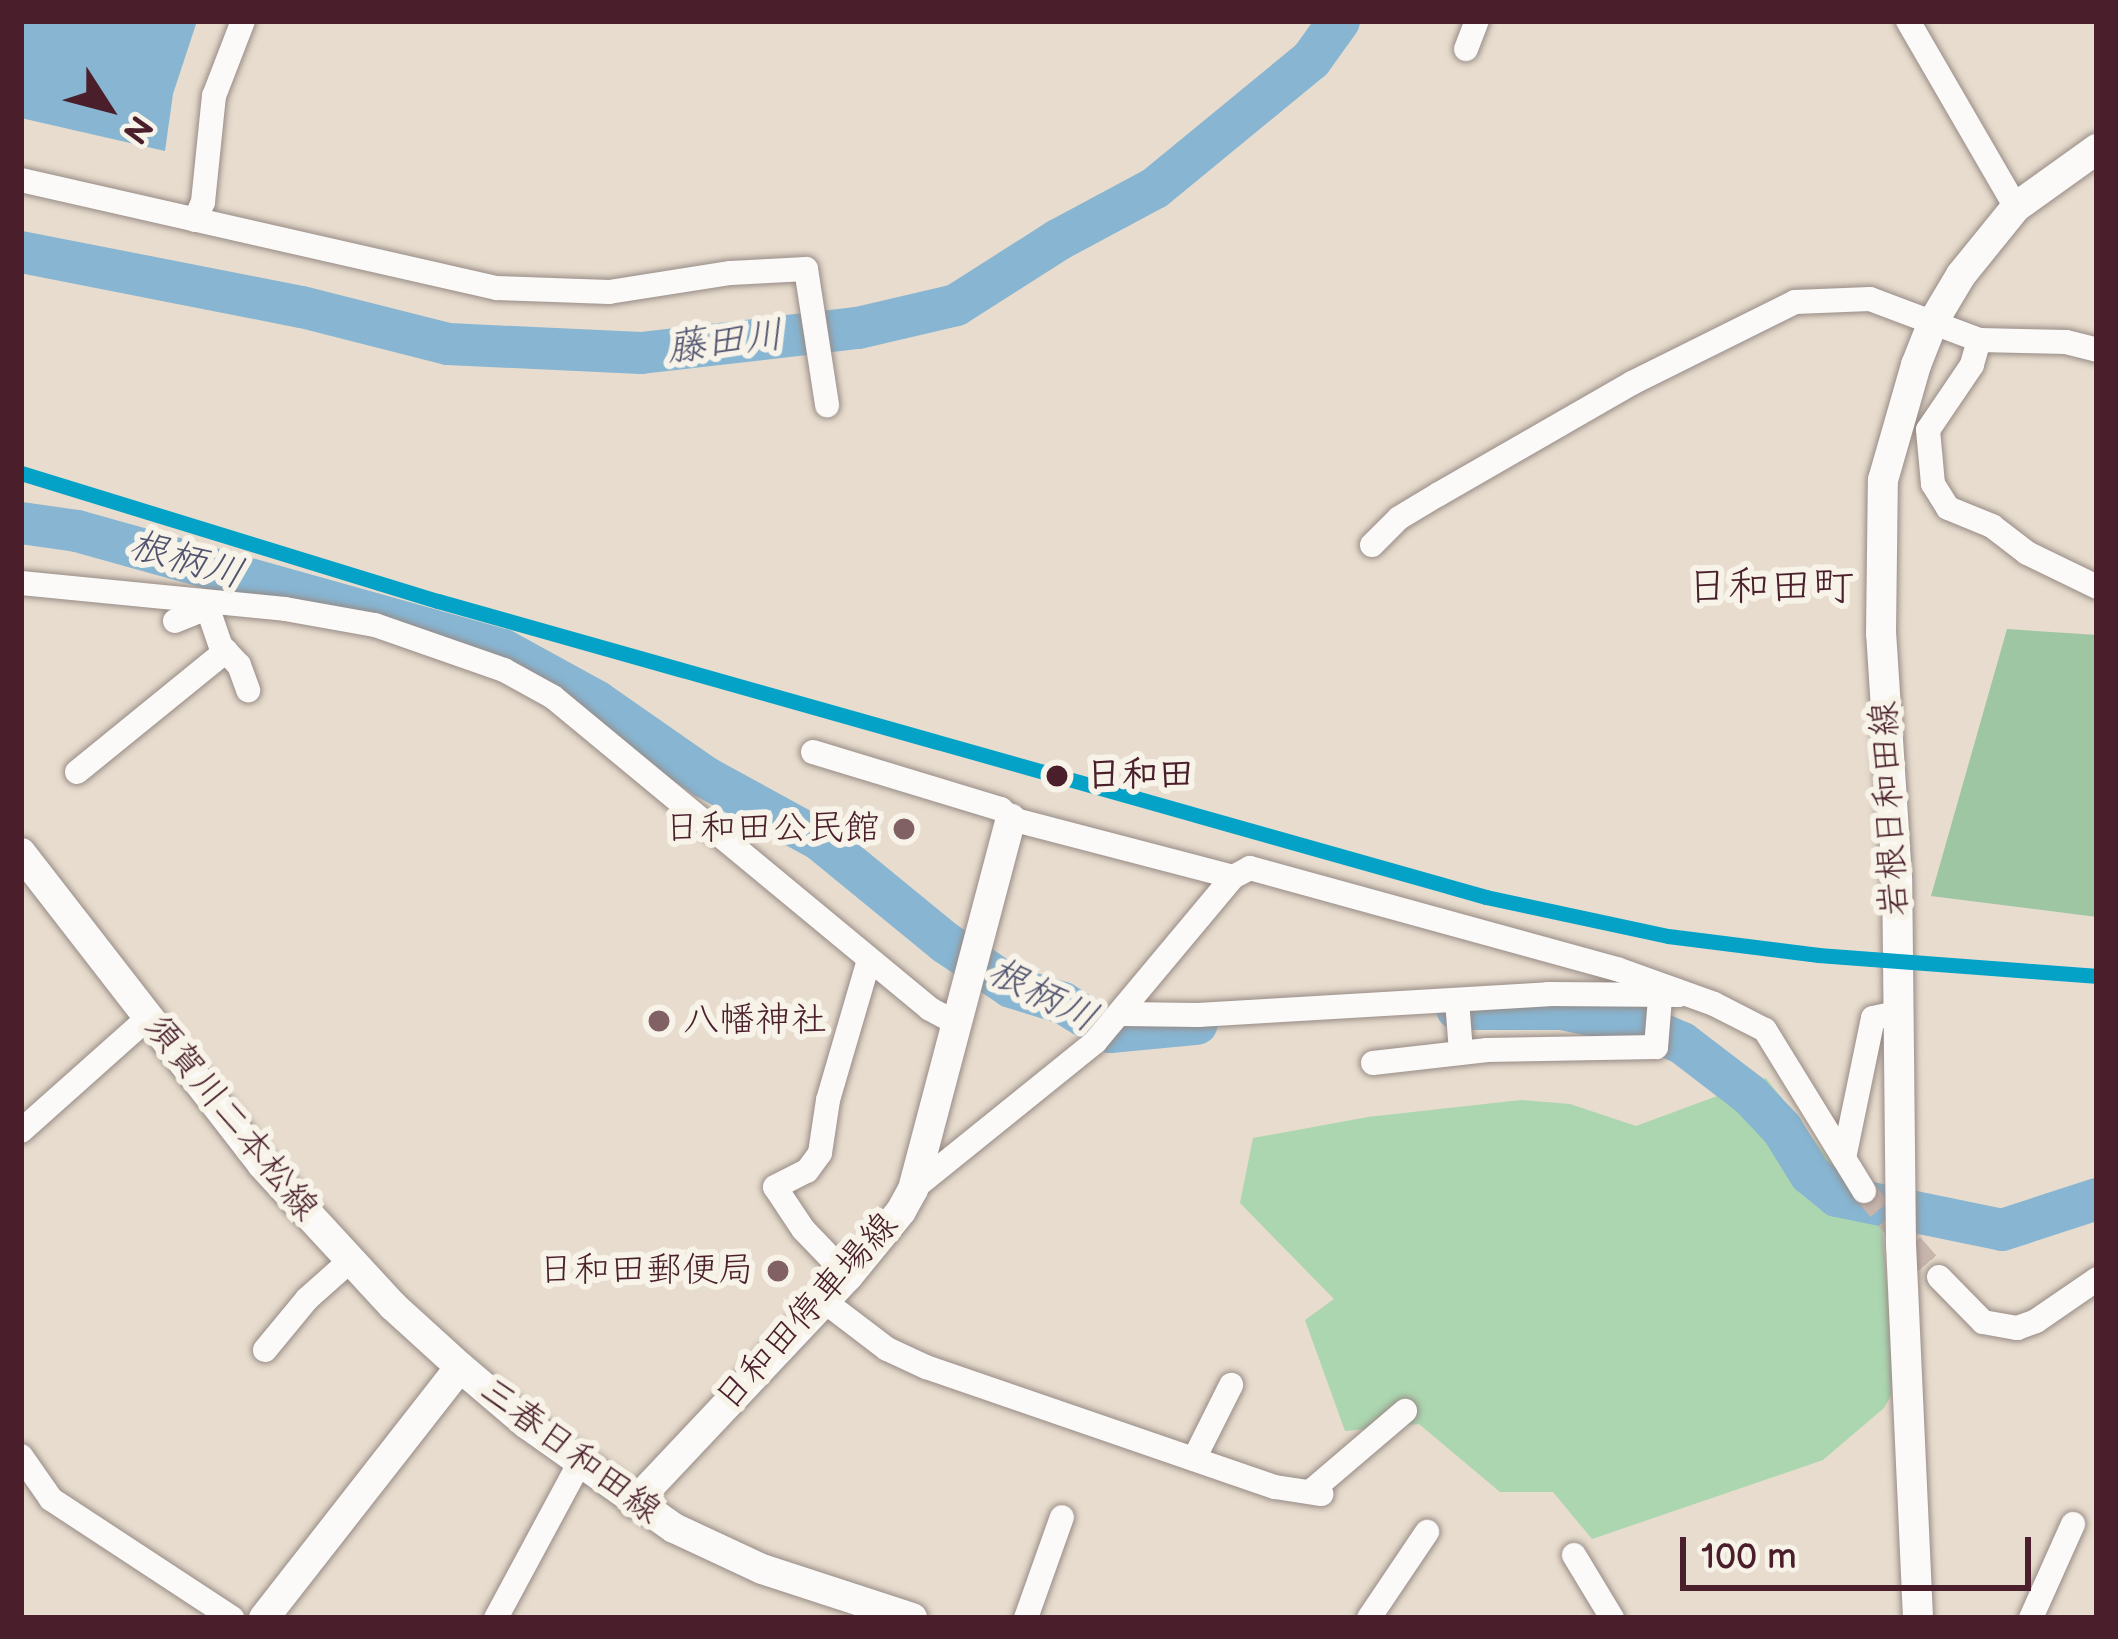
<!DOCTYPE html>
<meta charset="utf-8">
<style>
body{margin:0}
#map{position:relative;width:2118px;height:1639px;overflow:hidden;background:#e7dccd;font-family:"Balsamiq Sans","Klee One",sans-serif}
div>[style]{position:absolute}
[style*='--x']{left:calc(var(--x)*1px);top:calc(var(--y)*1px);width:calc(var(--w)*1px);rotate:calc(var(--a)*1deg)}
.green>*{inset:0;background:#abd6b0}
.forest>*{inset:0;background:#9ec6a3}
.water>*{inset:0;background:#87b5d2}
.river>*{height:42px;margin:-21px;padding:0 21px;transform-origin:21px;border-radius:21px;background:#87b5d2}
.minor-tunnel>*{height:24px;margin-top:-12px;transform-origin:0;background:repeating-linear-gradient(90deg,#c8b6ad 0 24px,transparent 0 36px)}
.roads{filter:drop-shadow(0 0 3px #978b86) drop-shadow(0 0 3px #978b86)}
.minor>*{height:24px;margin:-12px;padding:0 12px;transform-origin:12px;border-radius:12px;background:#fbfaf8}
.major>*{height:30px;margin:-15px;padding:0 15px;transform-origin:15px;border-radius:15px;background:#fbfaf8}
.rail-1>*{height:15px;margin:-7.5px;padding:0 7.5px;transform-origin:7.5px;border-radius:7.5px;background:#04a2c6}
.dots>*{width:33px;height:33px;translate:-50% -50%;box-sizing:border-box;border:6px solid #f7f3e8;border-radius:50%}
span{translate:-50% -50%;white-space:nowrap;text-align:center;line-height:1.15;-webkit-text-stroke:12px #f7f3e8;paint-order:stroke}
.stop-label{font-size:36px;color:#4a1f2b;font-weight:700}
.left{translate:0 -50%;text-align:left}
.street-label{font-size:36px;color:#4a1f2b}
.poi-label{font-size:36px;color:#4a1f2b}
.right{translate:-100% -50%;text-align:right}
.water-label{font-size:39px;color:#52546f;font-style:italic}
.quarter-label{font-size:42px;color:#4a1f2b}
.frame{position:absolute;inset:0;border:24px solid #4a1f2b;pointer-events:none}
.north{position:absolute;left:48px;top:48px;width:120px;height:120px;-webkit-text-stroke:9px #f7f3e8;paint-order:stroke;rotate:126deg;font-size:33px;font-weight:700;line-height:48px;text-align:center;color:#4a1f2b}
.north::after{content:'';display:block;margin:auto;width:42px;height:54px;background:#4a1f2b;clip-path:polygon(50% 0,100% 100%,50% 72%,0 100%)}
.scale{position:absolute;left:1680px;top:1537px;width:351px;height:54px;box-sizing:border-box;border:6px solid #4a1f2b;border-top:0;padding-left:15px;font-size:36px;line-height:42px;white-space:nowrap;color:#4a1f2b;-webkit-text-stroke:9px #f7f3e8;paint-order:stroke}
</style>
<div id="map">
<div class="green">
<div style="clip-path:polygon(1766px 1078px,1882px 1227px,1896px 1387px,1884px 1408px,1823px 1460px,1592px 1539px,1553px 1492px,1500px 1492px,1419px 1424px,1345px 1431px,1305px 1320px,1334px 1299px,1240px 1203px,1253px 1138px,1368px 1117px,1521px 1100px,1570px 1104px,1636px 1126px)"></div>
</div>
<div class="forest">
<div style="clip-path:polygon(2007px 629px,2097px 635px,2097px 917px,1931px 896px)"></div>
</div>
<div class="water">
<div style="clip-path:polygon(21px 21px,197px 21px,173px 94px,165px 151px,21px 118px)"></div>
</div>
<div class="river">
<div style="--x:21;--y:252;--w:286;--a:11.1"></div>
<div style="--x:302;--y:307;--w:151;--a:14.2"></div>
<div style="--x:448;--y:344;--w:193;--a:2.7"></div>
<div style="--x:641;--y:353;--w:218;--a:-6.6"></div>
<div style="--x:858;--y:328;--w:101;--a:-13.2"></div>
<div style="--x:956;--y:305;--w:121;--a:-32.5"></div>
<div style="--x:1058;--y:240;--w:110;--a:-28.2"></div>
<div style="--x:1155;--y:188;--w:202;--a:-39.4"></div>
<div style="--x:1311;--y:60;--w:48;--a:-54.3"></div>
<div style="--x:21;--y:523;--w:57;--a:8.1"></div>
<div style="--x:77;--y:531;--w:442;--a:15.6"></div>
<div style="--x:503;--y:650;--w:106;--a:28.7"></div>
<div style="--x:596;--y:701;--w:133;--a:34.9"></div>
<div style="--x:705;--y:777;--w:131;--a:28.7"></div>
<div style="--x:820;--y:840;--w:163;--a:39.3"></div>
<div style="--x:946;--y:943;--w:78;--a:34.1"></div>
<div style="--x:1011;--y:987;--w:54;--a:17.1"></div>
<div style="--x:1063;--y:1003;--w:55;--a:31.7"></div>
<div style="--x:1110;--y:1032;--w:87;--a:-5.3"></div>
<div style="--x:1457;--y:1009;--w:105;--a:0"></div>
<div style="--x:1562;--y:1009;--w:85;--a:12.2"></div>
<div style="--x:1645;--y:1027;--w:40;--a:23.4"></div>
<div style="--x:1682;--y:1043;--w:86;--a:37.4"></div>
<div style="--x:1750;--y:1095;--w:47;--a:46.7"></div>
<div style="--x:1782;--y:1129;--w:53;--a:58.1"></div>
<div style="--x:1810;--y:1174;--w:35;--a:39"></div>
<div style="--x:1837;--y:1196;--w:168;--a:11.6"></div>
<div style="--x:2002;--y:1230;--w:100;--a:-18.1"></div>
</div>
<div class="minor-tunnel">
<div style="--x:1864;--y:1191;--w:114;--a:48.9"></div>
</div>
<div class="roads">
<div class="minor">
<div style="--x:1908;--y:21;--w:215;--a:59.9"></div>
<div style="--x:1466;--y:49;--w:30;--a:-69"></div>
<div style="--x:21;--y:180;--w:488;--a:12.8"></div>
<div style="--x:497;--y:288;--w:112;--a:2"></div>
<div style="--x:609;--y:292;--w:123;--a:-8.9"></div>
<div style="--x:731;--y:273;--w:75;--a:-3.1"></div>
<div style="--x:806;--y:269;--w:138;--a:81.2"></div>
<div style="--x:195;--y:220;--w:20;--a:-66"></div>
<div style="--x:203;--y:202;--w:107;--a:-84.1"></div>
<div style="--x:214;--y:96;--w:80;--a:-68.9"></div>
<div style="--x:1979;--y:340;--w:26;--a:106"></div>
<div style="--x:1972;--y:365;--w:78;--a:124.1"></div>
<div style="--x:1928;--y:430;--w:54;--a:84.7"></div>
<div style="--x:1933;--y:484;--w:28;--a:58"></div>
<div style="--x:1948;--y:508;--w:48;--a:22.2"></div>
<div style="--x:1992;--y:526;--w:44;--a:37.6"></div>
<div style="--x:2027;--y:553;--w:78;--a:25.9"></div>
<div style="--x:1372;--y:545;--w:38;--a:-45"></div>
<div style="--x:1399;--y:518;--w:47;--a:-31"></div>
<div style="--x:1439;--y:494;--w:223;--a:-29.9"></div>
<div style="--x:1632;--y:383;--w:182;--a:-26.4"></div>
<div style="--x:1795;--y:302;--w:75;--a:-2.3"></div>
<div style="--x:1870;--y:299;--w:116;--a:20.6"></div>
<div style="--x:1979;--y:340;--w:87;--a:1.3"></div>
<div style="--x:2066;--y:342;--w:32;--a:14"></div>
<div style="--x:21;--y:583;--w:265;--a:5.6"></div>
<div style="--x:285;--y:609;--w:91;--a:10.1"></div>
<div style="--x:375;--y:625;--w:137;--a:19.2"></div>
<div style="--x:504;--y:670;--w:56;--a:28.9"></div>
<div style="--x:553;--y:697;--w:489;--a:39.6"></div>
<div style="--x:930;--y:1009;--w:30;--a:28"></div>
<div style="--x:209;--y:612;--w:36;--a:71"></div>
<div style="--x:221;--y:646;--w:26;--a:47"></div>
<div style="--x:239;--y:665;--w:27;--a:70"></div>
<div style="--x:175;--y:621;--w:48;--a:-22.2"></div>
<div style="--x:813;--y:752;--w:196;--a:16.9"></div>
<div style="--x:1001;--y:809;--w:14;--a:45"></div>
<div style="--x:1011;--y:819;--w:229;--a:14.6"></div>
<div style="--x:77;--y:772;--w:192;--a:-39.1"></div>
<div style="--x:1457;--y:1000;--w:52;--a:85.6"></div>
<div style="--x:1123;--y:1014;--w:75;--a:0.8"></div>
<div style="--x:1198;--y:1015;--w:351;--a:-3.4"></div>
<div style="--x:1548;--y:994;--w:131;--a:0.4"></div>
<div style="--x:1373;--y:1063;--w:115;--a:-6.5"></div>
<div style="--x:1487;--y:1050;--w:169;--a:-1"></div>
<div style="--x:1656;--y:1047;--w:49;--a:-85.3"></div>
<div style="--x:21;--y:1131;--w:170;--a:-41.7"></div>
<div style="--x:1844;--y:1158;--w:143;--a:-78.3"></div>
<div style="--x:1873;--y:1018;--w:24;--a:-12"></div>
<div style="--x:913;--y:1189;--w:234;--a:-38.9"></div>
<div style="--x:1095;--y:1042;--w:215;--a:-50.1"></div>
<div style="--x:1233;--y:877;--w:19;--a:-28"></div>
<div style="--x:1250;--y:868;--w:381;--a:15.4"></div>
<div style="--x:1617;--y:969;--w:103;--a:19.8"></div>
<div style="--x:1714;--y:1004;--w:57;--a:27"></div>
<div style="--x:1765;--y:1030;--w:189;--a:58.4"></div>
<div style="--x:848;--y:1276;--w:65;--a:-133.8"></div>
<div style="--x:803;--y:1229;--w:50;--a:-123.7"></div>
<div style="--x:775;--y:1187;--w:36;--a:-27"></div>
<div style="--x:807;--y:1171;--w:22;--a:-54"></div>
<div style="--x:820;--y:1153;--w:54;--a:-81.4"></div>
<div style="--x:828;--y:1100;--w:146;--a:-73.7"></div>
<div style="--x:1939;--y:1277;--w:63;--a:45.6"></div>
<div style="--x:1983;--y:1322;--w:35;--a:10"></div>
<div style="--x:2017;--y:1328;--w:20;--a:-20"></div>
<div style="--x:2036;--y:1321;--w:74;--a:-34.5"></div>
<div style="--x:824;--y:1301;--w:79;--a:37.3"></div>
<div style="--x:887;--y:1349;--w:43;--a:24.8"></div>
<div style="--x:926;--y:1367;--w:369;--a:19"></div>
<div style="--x:1275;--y:1487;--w:47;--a:8.7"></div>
<div style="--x:265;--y:1350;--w:66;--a:-50.5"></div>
<div style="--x:307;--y:1299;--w:59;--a:-41.6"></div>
<div style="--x:21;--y:1456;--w:52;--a:55.1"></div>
<div style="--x:51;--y:1499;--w:217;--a:33.3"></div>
<div style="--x:1194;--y:1459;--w:83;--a:-63.4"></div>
<div style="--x:1310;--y:1492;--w:125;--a:-40.5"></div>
<div style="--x:1574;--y:1555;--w:74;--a:58.9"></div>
<div style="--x:496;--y:1618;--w:177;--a:-61.7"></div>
<div style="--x:1026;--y:1618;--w:107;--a:-70.4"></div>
<div style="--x:1369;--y:1618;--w:104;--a:-56"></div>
<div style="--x:2031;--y:1618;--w:103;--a:-65.9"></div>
</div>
<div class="major">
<div style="--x:21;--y:853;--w:393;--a:52.2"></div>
<div style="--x:262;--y:1164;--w:193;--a:47.3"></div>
<div style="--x:393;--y:1306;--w:91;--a:42.3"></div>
<div style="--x:460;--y:1367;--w:88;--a:40.4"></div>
<div style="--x:527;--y:1424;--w:180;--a:35.3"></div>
<div style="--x:674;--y:1528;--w:97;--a:25"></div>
<div style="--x:762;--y:1569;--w:158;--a:18.1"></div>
<div style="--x:634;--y:1503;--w:312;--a:-46.7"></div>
<div style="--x:848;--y:1276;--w:84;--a:-50.8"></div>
<div style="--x:901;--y:1211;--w:25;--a:-61"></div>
<div style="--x:913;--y:1189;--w:383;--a:-75.2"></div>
<div style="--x:264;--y:1618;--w:318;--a:-52"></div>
<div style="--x:1918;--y:1618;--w:373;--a:-92.6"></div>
<div style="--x:1901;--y:1245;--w:366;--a:-90.6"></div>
<div style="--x:1897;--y:879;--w:246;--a:-93.7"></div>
<div style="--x:1881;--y:634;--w:154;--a:-89.3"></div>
<div style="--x:1883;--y:480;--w:120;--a:-74"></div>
<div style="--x:1916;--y:365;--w:46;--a:-68.4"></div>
<div style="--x:1933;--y:322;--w:55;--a:-59.2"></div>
<div style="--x:1961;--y:275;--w:87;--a:-51"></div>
<div style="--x:2016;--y:207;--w:100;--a:-35.6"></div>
</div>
</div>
<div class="rail-1">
<div style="--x:21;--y:473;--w:436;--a:17.1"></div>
<div style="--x:438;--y:601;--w:1089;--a:15.77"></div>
<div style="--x:1486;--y:897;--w:186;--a:12.1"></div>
<div style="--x:1668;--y:936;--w:152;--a:7.2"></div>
<div style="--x:1819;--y:955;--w:279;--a:4.3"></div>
</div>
<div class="dots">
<div style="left:1057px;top:776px;background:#4a1f2b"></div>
<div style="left:904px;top:829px;background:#816164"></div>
<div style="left:659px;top:1021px;background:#816164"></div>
<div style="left:778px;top:1271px;background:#816164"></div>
</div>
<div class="stop-label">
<span class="left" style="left:1086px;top:776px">日和田</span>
</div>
<div class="street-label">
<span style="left:1890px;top:809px;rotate:-93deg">岩根日和田線</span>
<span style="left:231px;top:1118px;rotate:51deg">須賀川二本松線</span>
<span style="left:807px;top:1312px;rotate:-48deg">日和田停車場線</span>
<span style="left:570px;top:1451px;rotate:37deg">三春日和田線</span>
</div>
<div class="poi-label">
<span class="right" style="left:880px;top:829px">日和田公民館</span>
<span class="left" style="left:683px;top:1021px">八幡神社</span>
<span class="right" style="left:754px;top:1271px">日和田郵便局</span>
</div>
<div class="water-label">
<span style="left:725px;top:343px;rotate:-7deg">藤田川</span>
<span style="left:186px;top:561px;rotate:16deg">根柄川</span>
<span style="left:1042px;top:996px;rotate:27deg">根柄川</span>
</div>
<div class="quarter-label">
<span style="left:1770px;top:588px">日和田町</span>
</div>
<div class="frame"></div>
<div class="north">N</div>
<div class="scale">100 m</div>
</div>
